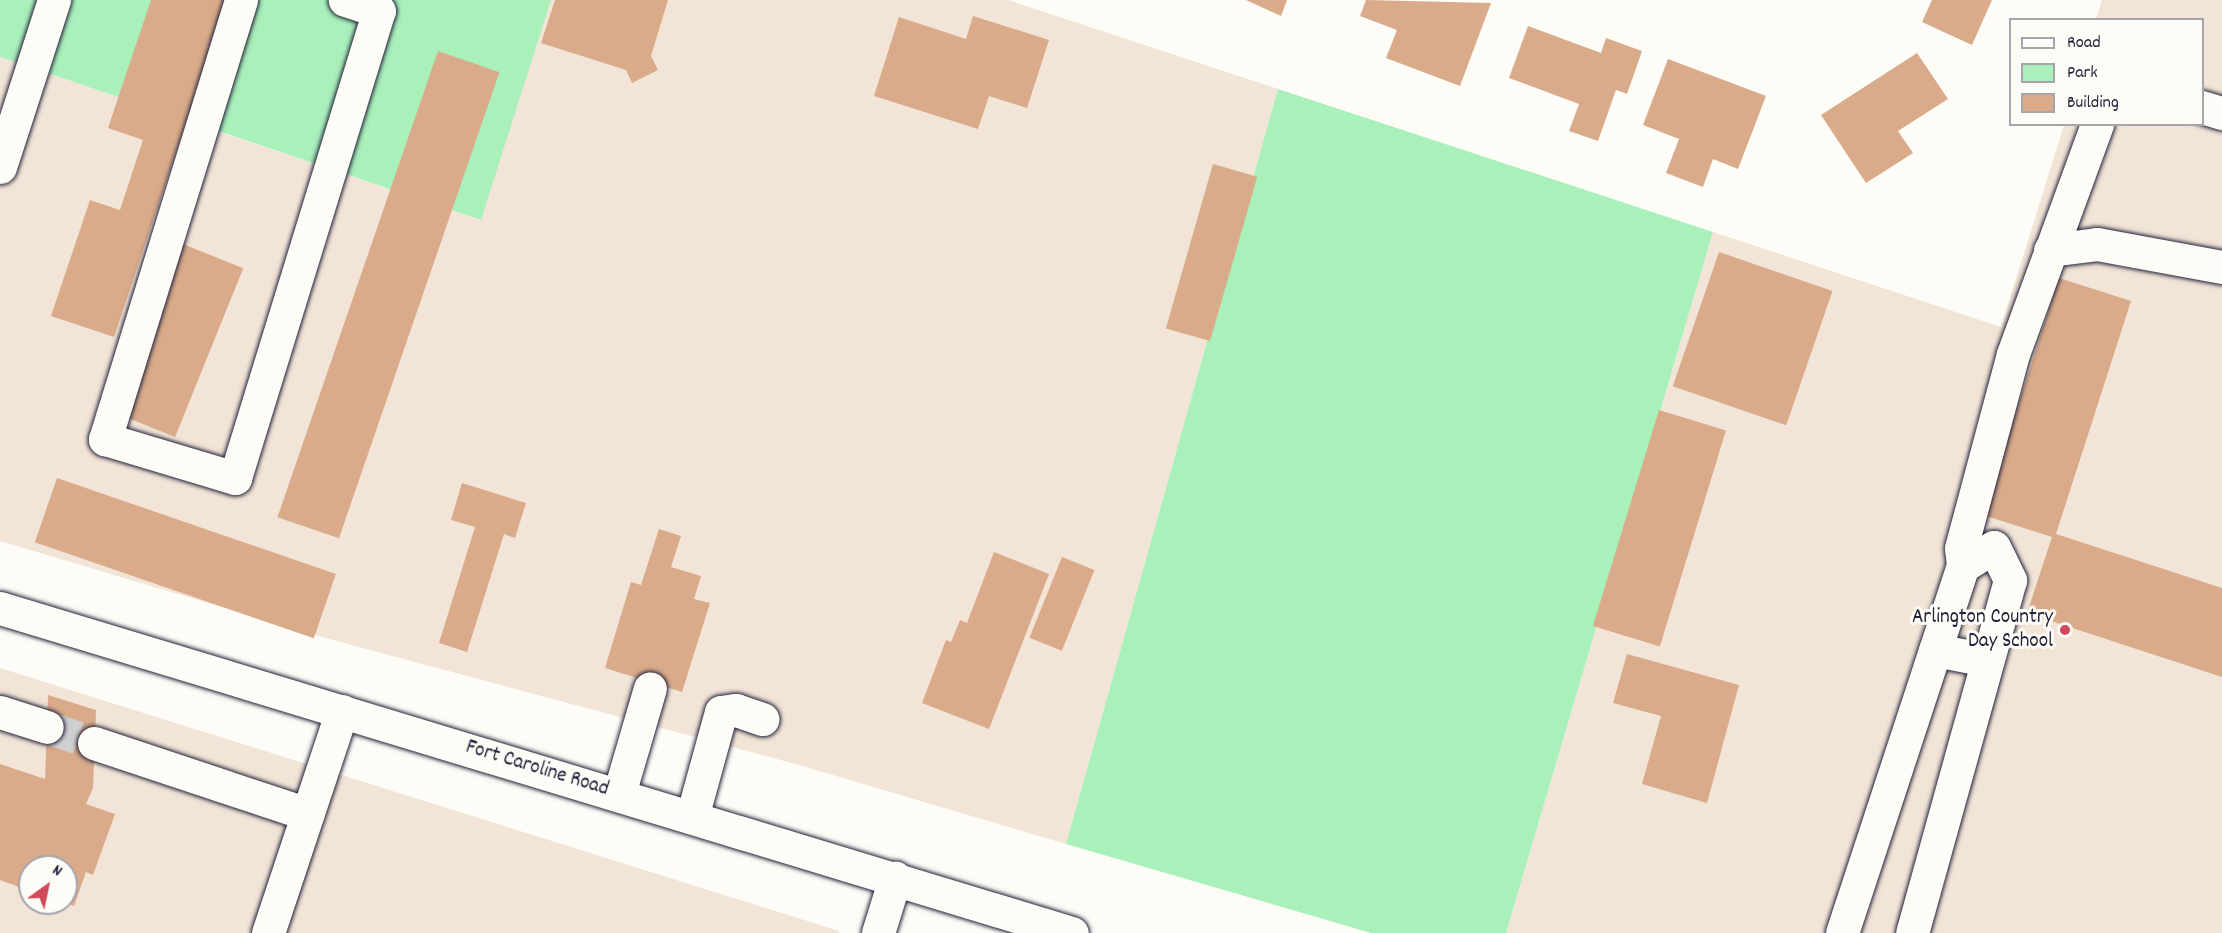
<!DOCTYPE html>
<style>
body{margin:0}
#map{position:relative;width:2222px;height:933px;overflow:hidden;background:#fdfcf7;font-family:Dekko,sans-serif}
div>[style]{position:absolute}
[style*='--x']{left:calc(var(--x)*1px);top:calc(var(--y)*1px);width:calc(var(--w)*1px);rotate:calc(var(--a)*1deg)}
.built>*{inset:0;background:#f2e4d6}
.green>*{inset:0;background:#aaf0bb}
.building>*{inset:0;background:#d9ab8a;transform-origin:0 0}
.minor-tunnel>*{height:33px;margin-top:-16.5px;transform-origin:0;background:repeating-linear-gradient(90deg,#d1d0d1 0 33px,transparent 0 49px)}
.roads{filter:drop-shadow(0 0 2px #22223b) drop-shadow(0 0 2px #22223b)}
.minor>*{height:33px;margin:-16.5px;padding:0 16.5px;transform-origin:16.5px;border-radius:16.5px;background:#fdfcf7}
.dots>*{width:16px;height:16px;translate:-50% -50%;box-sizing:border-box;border:3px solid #fdfcf7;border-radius:50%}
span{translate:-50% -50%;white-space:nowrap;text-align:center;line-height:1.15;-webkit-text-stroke:6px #fdfcf7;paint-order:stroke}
.poi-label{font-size:21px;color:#22223b}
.right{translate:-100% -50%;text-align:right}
.street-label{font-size:21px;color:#22223b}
.legend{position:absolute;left:2009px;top:18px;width:195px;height:108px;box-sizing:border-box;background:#fdfcf7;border:2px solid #a5a5ac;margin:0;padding:8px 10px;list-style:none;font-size:18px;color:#22223b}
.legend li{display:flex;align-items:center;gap:12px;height:30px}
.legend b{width:30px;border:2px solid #a5a5ac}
.north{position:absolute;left:18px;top:855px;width:60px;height:60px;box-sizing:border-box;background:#fdfcf7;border:2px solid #a5a5ac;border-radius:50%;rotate:33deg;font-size:16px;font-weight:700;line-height:24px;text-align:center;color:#22223b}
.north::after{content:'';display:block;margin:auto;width:21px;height:27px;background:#d1495b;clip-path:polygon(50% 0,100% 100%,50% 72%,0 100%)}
</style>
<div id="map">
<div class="built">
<div style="clip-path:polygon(551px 0,1008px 0,1278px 89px,1066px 844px,799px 765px,322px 637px,0 541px,0 57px,480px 220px)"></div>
<div style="clip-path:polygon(2102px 0,2222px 0,2222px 933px,1506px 933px,1713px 232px,2001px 327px,2064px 125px,2202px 124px,2202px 20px,2096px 19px)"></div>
<div style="clip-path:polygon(evenodd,0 668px,839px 931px,839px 933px,0 933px,0 668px,30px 867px,66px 867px,66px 903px,30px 903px,30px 867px)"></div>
</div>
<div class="green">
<div style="clip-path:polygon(0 0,551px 0,481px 220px,0 57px)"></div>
<div style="clip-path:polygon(1278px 89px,1713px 232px,1506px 933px,1371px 933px,1066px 844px)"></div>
</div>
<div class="building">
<div style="clip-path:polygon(151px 0,227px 0,114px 337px,51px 316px,90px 200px,120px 210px,143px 140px,108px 128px)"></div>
<div style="clip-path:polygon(555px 0,668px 0,651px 56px,658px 70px,632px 83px,626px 70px,541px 43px)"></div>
<div style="clip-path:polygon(1246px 0,1287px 0,1281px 16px)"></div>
<div style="clip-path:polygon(1366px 0,1491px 3px,1460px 86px,1386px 58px,1397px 30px,1360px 16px)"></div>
<div style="clip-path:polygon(1932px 0,1992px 0,1972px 45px,1922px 22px)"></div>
<div style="clip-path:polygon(973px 16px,1049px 40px,1027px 108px,989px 96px,978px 129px,874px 96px,899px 17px,966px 39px)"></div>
<div style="clip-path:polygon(1528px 26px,1601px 53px,1606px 38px,1642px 51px,1627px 94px,1616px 90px,1598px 141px,1569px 131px,1579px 104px,1509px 78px)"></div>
<div style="left:438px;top:51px;width:65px;height:493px;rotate:19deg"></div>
<div style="clip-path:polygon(1917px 53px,1948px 99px,1898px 131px,1913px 153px,1866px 183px,1821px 115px)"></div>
<div style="clip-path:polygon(1668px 59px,1766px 96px,1738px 169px,1713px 159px,1703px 187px,1666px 173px,1679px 139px,1643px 125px)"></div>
<div style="left:1213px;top:164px;width:46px;height:171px;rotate:16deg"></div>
<div style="left:183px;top:244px;width:65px;height:182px;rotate:22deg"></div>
<div style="left:1719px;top:252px;width:120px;height:142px;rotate:19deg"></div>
<div style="clip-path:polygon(2059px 278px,2131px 301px,2056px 534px,2222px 588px,2222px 677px,2027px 613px,2052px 537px,1983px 515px)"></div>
<div style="left:1659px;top:410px;width:70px;height:226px;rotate:17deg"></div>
<div style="left:57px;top:478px;width:295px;height:68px;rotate:19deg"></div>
<div style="clip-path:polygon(462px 483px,526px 503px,515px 538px,504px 534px,467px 652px,439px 643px,475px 527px,451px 520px)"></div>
<div style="clip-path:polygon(659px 529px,681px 536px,671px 567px,701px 576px,694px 599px,710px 603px,682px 692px,605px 668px,631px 582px,641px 585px)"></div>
<div style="clip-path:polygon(994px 552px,1049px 574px,989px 729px,922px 703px,946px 640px,951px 642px,960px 620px,967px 623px)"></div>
<div style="left:1062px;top:557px;width:35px;height:87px;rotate:22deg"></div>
<div style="clip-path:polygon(1627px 654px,1739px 685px,1707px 803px,1642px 784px,1661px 716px,1613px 703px)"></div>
<div style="clip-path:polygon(48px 695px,96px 710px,93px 788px,86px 804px,115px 814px,93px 875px,86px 872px,74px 906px,66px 903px,66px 867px,30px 867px,30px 891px,0 880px,0 764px,45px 779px)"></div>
</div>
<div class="minor-tunnel">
<div style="--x:47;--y:727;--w:50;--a:18.8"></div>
</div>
<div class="roads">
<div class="minor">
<div style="--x:241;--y:0;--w:460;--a:107.2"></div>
<div style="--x:105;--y:439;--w:136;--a:16.7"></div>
<div style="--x:235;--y:478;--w:489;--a:-72.9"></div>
<div style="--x:379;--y:11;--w:36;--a:-162"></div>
<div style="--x:2202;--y:107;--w:21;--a:17"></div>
<div style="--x:0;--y:167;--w:176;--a:-72.1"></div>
<div style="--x:2050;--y:250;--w:47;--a:-7.3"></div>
<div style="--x:2097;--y:244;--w:127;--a:10.4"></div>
<div style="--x:1963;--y:566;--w:18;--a:-96"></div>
<div style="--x:1961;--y:548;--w:201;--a:-75"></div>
<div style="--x:2013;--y:354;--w:245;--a:-69.9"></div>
<div style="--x:0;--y:608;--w:1120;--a:16.87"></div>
<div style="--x:1935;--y:650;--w:53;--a:10.9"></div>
<div style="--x:0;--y:712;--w:49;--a:17.7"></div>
<div style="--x:94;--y:743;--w:225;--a:18.4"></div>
<div style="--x:619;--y:794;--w:110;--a:-73.7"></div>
<div style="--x:692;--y:817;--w:109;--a:-74.6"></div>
<div style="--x:721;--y:712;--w:15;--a:-8"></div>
<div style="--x:736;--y:710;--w:28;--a:19"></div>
<div style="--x:268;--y:933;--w:234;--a:-71.6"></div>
<div style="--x:878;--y:933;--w:58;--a:-72.8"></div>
<div style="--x:1842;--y:933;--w:386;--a:-71.8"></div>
<div style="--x:1963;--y:566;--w:36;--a:-32"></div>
<div style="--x:1994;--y:547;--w:37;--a:64"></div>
<div style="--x:2010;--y:580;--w:366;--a:105.5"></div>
</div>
</div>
<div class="dots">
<div style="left:2065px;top:630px;background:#d1495b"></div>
</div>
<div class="poi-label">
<span class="right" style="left:2053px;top:630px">Arlington Country<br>Day School</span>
</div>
<div class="street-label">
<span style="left:537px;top:769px;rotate:17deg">Fort Caroline Road</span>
</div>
<ul class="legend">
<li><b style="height:8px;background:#fdfcf7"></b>Road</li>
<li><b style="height:16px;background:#aaf0bb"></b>Park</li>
<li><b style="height:16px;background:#d9ab8a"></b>Building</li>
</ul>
<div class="north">N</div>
</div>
